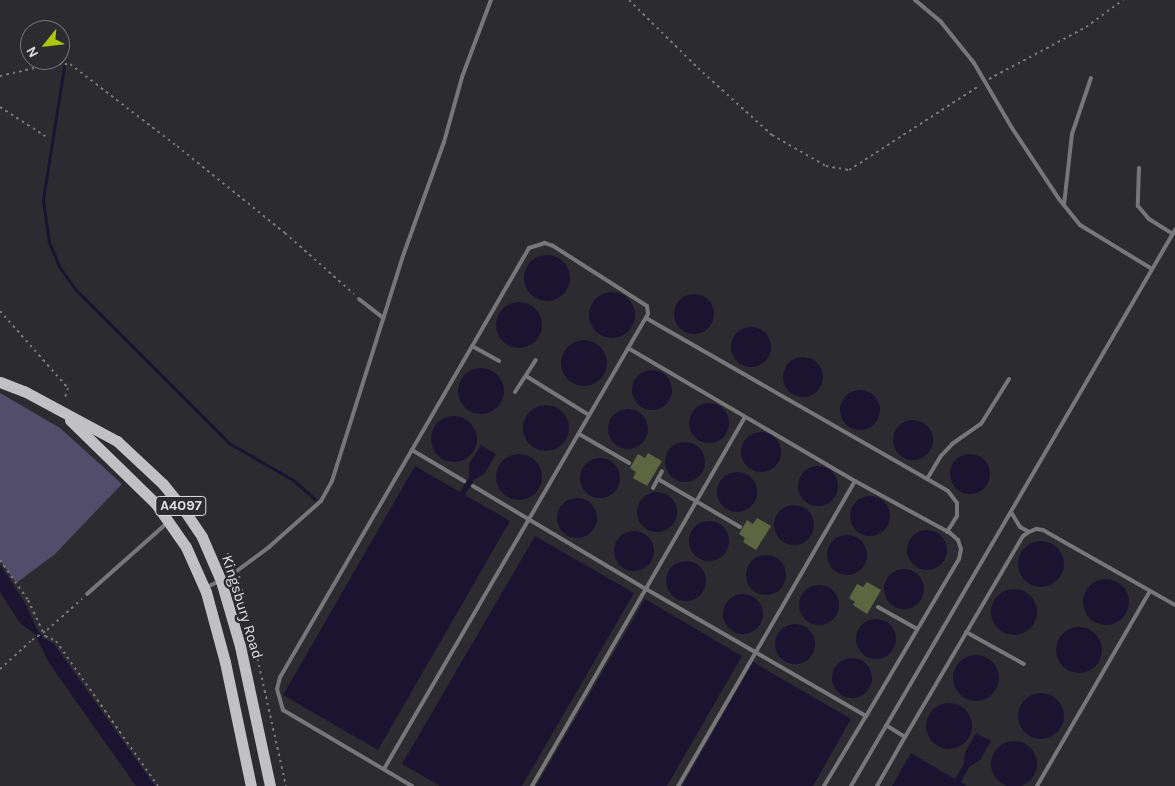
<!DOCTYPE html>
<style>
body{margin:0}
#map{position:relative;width:1175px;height:786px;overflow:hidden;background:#2c2c30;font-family:Karla,sans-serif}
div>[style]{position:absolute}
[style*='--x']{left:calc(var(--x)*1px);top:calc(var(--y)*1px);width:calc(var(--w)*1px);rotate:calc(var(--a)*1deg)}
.green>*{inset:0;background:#514d6a}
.water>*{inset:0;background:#1a1431}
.round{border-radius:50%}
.stream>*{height:3px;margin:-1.5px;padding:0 1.5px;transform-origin:1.5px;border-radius:1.5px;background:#1a1431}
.building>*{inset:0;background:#5e6641}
.path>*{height:2px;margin-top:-1px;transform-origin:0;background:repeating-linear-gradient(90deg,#7a7a7d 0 2.5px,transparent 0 6.5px)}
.service>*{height:4px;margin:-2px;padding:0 2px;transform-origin:2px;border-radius:2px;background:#777779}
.primary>*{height:11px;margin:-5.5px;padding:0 5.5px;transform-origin:5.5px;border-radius:5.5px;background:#c1c1c5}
.path-bridge>*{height:2px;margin-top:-1px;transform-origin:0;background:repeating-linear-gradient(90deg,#7a7a7d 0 2.5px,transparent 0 6.5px)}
span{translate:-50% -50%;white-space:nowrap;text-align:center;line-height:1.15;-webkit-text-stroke:5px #2c2c30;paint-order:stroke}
.shield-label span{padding:1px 4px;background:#2c2c30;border:1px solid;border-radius:4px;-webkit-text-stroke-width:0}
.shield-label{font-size:14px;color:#e1e1e3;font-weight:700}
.street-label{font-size:15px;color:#e1e1e3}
.north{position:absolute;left:20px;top:20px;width:50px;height:50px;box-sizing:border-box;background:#2c2c30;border:1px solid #747478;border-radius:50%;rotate:241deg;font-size:14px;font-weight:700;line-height:20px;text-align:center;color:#e1e1e3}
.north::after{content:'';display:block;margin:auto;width:18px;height:22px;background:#adc60d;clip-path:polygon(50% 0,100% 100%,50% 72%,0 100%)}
</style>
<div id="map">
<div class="green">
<div style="clip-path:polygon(0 393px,60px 428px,122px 484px,55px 554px,16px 583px,0 560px)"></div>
</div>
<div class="water">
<div class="round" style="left:524px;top:255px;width:46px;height:46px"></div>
<div class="round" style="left:589px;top:292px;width:46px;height:46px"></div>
<div class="round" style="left:674px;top:294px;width:40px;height:40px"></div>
<div class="round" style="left:496px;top:302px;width:46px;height:46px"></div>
<div class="round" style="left:731px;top:327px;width:40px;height:40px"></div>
<div class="round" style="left:561px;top:340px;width:46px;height:46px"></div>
<div class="round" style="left:783px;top:357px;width:40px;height:40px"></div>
<div class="round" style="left:458px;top:368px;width:46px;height:46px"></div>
<div class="round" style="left:632px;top:370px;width:40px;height:40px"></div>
<div class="round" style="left:840px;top:390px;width:40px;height:40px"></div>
<div class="round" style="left:689px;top:403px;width:40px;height:40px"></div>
<div class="round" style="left:523px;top:405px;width:46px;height:46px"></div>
<div class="round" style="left:608px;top:409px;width:40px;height:40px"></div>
<div class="round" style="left:431px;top:416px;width:46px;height:46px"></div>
<div class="round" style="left:893px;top:420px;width:40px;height:40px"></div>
<div class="round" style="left:741px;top:432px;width:40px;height:40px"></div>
<div class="round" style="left:665px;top:442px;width:40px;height:40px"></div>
<div style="clip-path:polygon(481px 445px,496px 454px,485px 473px,474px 480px,465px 495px,510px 521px,378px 750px,283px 695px,415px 466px,460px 492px,469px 477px,469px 464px)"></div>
<div class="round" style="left:496px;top:454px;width:46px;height:46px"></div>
<div class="round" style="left:950px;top:454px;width:40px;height:40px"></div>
<div class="round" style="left:580px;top:458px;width:40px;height:40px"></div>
<div class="round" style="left:798px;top:466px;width:40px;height:40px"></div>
<div class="round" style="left:717px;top:472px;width:40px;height:40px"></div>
<div class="round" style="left:637px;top:492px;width:40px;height:40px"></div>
<div class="round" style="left:850px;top:496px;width:40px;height:40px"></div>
<div class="round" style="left:557px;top:498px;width:40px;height:40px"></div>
<div class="round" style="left:774px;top:505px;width:40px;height:40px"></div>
<div class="round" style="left:689px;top:521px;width:40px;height:40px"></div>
<div class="round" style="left:907px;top:530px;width:40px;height:40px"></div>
<div class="round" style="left:614px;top:531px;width:40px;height:40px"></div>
<div class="round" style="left:827px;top:535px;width:40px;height:40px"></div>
<div style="clip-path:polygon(535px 536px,634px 593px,522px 786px,440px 786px,402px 764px)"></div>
<div class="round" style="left:1018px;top:541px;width:46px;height:46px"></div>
<div class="round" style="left:746px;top:555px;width:40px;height:40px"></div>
<div class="round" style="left:666px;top:561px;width:40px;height:40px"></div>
<div style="clip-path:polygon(0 565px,24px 601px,37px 629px,44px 638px,54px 644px,155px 786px,136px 786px,49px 663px,35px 634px,21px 624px,14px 614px,0 592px)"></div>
<div class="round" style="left:884px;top:569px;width:40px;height:40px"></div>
<div class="round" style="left:1083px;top:579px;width:46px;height:46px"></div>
<div class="round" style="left:799px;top:585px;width:40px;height:40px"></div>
<div class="round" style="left:991px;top:589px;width:46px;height:46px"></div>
<div class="round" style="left:723px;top:594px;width:40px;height:40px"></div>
<div style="clip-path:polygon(645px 599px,742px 656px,667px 786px,536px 786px)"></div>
<div class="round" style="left:856px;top:619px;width:40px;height:40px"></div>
<div class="round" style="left:775px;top:624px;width:40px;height:40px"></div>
<div class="round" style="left:1056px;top:627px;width:46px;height:46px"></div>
<div class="round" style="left:953px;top:655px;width:46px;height:46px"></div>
<div class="round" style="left:832px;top:658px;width:40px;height:40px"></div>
<div style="clip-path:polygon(753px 662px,851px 719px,813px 786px,682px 786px)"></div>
<div class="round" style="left:1018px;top:693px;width:46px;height:46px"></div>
<div class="round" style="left:926px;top:703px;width:46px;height:46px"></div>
<div style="clip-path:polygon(976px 733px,991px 741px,980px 760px,969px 767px,961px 782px,967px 786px,892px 786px,911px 753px,955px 779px,964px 764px,965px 752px)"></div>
<div class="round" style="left:991px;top:741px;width:46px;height:46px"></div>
</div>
<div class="stream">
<div style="--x:64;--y:67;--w:135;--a:99"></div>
<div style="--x:43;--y:200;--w:42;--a:81.9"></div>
<div style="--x:49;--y:242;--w:26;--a:67"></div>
<div style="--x:59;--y:266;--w:28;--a:55"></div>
<div style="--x:75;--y:289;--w:218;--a:45"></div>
<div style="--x:229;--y:443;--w:74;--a:30"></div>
<div style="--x:293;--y:480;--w:29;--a:41"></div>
</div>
<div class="building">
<div style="clip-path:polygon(648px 453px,662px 461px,647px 486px,633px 478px,636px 472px,630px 468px,638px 454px,645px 458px)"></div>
<div style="clip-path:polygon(757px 518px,771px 526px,756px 550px,743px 542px,745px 538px,739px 534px,747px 520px,753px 524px)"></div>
<div style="clip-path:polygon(867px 582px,881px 590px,867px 614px,853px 605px,855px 602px,849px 598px,857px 584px,863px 587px)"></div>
</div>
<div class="path">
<div style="--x:629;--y:0;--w:97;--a:44.6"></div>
<div style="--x:698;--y:68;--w:100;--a:42.2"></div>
<div style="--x:772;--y:135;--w:62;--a:29.9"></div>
<div style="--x:826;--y:166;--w:23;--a:10"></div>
<div style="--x:849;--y:170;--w:155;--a:-32.9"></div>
<div style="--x:0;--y:76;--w:53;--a:-13"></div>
<div style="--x:52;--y:64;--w:18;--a:0"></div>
<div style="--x:70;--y:64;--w:135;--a:37.5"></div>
<div style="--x:177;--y:146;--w:139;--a:38.9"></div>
<div style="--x:285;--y:233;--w:92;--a:41.5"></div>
<div style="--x:989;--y:79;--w:110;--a:-28.2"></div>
<div style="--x:1086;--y:27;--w:46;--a:-36.1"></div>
<div style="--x:0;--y:107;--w:54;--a:32.8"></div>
<div style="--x:0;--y:311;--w:103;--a:48.6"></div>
<div style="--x:68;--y:388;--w:13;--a:108"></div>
<div style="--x:228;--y:553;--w:16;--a:86"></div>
<div style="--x:0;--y:560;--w:49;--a:55"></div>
<div style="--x:28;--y:600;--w:40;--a:65"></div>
<div style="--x:45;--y:636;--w:12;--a:24"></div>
<div style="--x:56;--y:641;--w:177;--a:54.9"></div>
<div style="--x:239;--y:576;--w:215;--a:77.4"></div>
<div style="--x:47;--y:630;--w:47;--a:-41.5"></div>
<div style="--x:0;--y:669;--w:43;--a:-42.2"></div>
</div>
<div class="service">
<div style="--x:915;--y:0;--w:34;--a:40"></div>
<div style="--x:941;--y:22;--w:53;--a:51.2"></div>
<div style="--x:974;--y:63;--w:75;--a:59.7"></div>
<div style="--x:1012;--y:128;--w:85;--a:56.5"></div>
<div style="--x:1059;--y:199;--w:33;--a:51"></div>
<div style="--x:1080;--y:225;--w:84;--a:31.4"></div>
<div style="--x:1139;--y:168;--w:38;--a:92"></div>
<div style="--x:1138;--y:206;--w:17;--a:50"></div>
<div style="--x:1149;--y:219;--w:28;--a:32"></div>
<div style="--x:1064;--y:205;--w:71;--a:-83.6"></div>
<div style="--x:1072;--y:134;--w:59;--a:-71.3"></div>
<div style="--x:359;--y:299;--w:31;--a:38"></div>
<div style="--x:646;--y:318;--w:324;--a:29.8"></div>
<div style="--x:472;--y:346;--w:31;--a:29"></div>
<div style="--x:628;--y:348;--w:263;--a:30.4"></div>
<div style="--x:855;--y:481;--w:353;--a:120.1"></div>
<div style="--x:526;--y:376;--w:74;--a:31.8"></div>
<div style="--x:515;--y:392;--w:38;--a:-57"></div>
<div style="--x:579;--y:434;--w:58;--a:30.1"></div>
<div style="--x:412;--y:450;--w:61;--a:30.8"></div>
<div style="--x:658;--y:479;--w:95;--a:30.3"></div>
<div style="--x:855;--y:481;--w:108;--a:28.7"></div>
<div style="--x:950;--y:533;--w:11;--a:41"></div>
<div style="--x:958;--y:540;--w:9;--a:72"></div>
<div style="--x:961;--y:549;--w:10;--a:101"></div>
<div style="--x:959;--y:559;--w:182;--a:120.6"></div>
<div style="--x:473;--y:486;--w:201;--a:30.8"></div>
<div style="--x:646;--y:589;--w:254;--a:30"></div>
<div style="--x:866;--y:716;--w:82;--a:121"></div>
<div style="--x:653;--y:488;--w:19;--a:-62"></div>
<div style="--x:1011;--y:512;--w:17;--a:59"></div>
<div style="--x:1020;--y:527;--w:10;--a:29"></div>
<div style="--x:947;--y:532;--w:19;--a:-58"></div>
<div style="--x:957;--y:516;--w:13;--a:-90"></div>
<div style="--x:957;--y:503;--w:15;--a:-127"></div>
<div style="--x:948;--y:491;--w:24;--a:-150"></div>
<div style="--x:927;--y:479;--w:27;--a:-59"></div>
<div style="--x:941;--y:456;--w:16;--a:-47"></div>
<div style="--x:952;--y:444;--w:35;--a:-35"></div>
<div style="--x:981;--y:424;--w:53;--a:-58.1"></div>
<div style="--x:205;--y:588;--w:28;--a:-26"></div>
<div style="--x:230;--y:576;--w:49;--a:-36.6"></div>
<div style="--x:269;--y:547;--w:69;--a:-41.5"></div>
<div style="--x:321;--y:501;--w:23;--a:-61"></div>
<div style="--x:332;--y:481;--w:239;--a:-72.5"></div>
<div style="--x:404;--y:253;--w:118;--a:-70.2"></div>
<div style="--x:444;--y:142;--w:67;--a:-74.5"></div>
<div style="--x:462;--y:77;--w:82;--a:-69.4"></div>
<div style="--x:87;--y:594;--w:107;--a:-41.6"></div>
<div style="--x:878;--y:607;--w:45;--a:29.4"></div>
<div style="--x:966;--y:632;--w:66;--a:28.9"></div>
<div style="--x:905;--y:737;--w:233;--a:-59.6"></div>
<div style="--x:1023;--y:536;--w:7;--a:-34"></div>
<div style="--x:1029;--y:532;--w:8;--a:-23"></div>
<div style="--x:1036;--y:529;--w:7;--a:8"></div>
<div style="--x:1043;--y:530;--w:152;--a:29.6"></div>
<div style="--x:384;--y:769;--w:526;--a:-59.88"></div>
<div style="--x:648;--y:314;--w:8;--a:-97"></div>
<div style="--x:647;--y:306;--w:112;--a:-147.4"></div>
<div style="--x:553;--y:246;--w:9;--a:-159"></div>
<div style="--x:545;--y:243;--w:17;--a:163"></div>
<div style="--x:529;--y:248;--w:496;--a:120.1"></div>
<div style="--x:280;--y:677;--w:12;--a:104"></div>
<div style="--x:277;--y:689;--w:22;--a:74"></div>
<div style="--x:283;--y:710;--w:150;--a:30.5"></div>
<div style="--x:532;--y:786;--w:426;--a:-60"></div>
<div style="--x:851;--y:786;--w:644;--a:-59.77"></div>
<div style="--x:877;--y:786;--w:56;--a:-60.3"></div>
<div style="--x:905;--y:737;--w:22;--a:-148"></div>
<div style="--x:1037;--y:786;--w:225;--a:-59.9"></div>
</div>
<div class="primary">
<div style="--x:0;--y:382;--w:26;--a:21"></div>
<div style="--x:24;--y:391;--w:106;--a:28.3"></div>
<div style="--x:117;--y:441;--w:63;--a:43.1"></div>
<div style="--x:163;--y:484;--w:33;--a:51"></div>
<div style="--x:184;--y:510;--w:32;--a:56"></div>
<div style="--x:202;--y:537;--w:48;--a:66.6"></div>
<div style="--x:221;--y:581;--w:68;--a:73.7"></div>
<div style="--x:240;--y:646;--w:143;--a:77.9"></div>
<div style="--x:70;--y:420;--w:120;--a:44.3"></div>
<div style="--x:156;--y:504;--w:52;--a:55.1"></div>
<div style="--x:186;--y:547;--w:49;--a:66"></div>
<div style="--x:206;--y:592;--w:73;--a:74.8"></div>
<div style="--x:225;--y:662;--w:127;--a:78.2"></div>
</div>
<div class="path-bridge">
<div style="--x:32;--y:640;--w:18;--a:-34"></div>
</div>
<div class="shield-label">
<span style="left:181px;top:506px">A4097</span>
</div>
<div class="street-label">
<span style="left:242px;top:607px;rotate:73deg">Kingsbury Road</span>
</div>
<div class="north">N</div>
</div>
